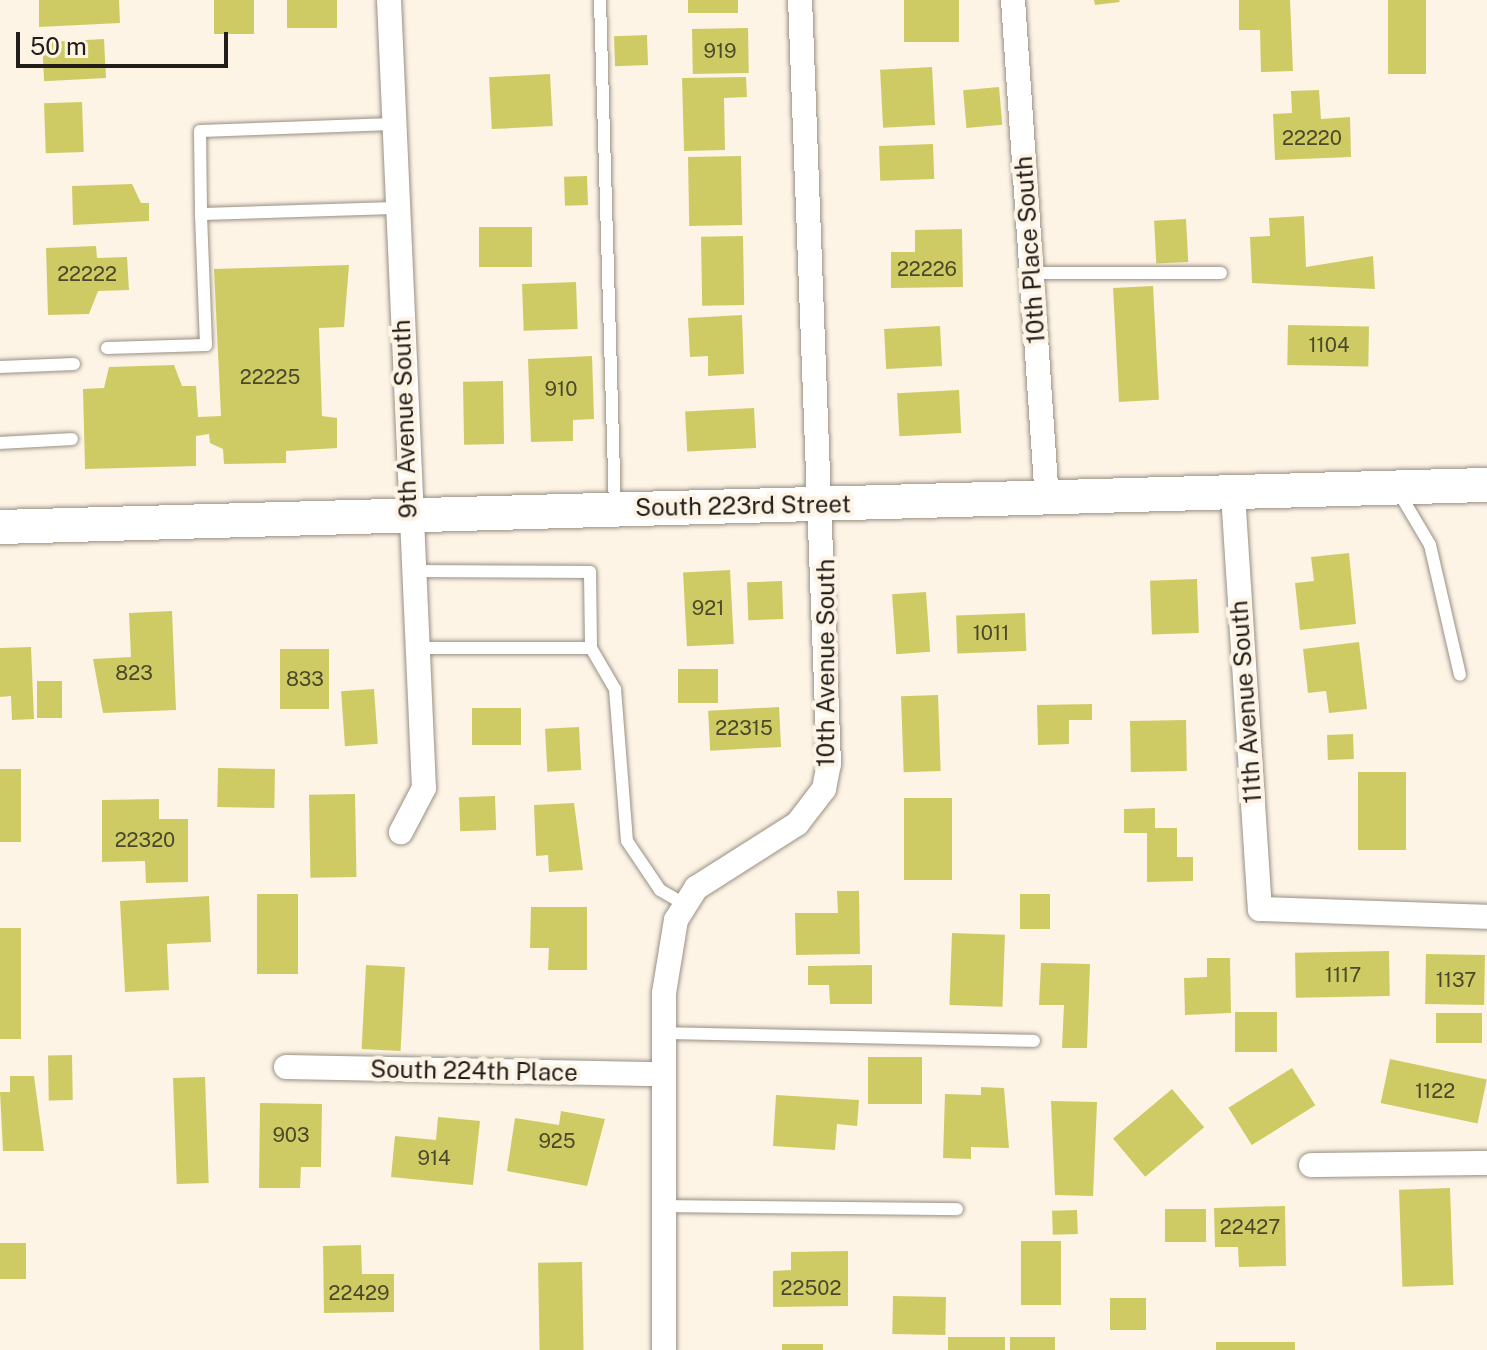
<!DOCTYPE html>
<style>
body{margin:0}
#map{position:relative;width:1487px;height:1350px;overflow:hidden;background:#fdf4e6;font-family:"Public Sans",sans-serif}
div>[style]{position:absolute}
[style*='--x']{left:calc(var(--x)*1px);top:calc(var(--y)*1px);width:calc(var(--w)*1px);rotate:calc(var(--a)*1deg)}
.building>*{inset:0;background:#cecb65;transform-origin:0 0}
.roads{filter:drop-shadow(0 0 2px #989083) drop-shadow(0 0 2px #989083)}
.lane>*{height:12px;margin:-6px;padding:0 6px;transform-origin:6px;border-radius:6px;background:#fff}
.street>*{height:24px;margin:-12px;padding:0 12px;transform-origin:12px;border-radius:12px;background:#fff}
.secondary>*{height:34px;margin:-17px;padding:0 17px;transform-origin:17px;border-radius:17px;background:#fff}
span{translate:-50% -50%;white-space:nowrap;text-align:center;line-height:1.15;-webkit-text-stroke:8px #fdf4e6;paint-order:stroke}
.number-label{font-size:20px;color:#4c482c}
.number-label span{-webkit-text-stroke-width:0}
.street-label{font-size:24px;color:#211d19}
.scale{position:absolute;left:16px;top:32px;width:212px;height:36px;box-sizing:border-box;border:4px solid #211d19;border-top:0;padding-left:10px;font-size:24px;line-height:28px;white-space:nowrap;color:#211d19;-webkit-text-stroke:6px #fdf4e6;paint-order:stroke}
</style>
<div id="map">
<div class="building">
<div style="clip-path:polygon(39px 0,119px 0,120px 23px,39px 27px)"></div>
<div style="left:214px;top:0;width:40px;height:34px"></div>
<div style="left:287px;top:0;width:50px;height:28px"></div>
<div style="left:688px;top:0;width:50px;height:13px"></div>
<div style="left:904px;top:0;width:55px;height:42px"></div>
<div style="clip-path:polygon(1094px 0,1119px 0,1120px 2px,1095px 5px)"></div>
<div style="clip-path:polygon(1239px 0,1290px 0,1293px 71px,1261px 72px,1260px 30px,1239px 30px)"></div>
<div style="left:1388px;top:0;width:38px;height:74px"></div>
<div style="left:748px;top:28px;width:45px;height:56px;rotate:89deg"></div>
<div style="left:647px;top:35px;width:30px;height:33px;rotate:88deg"></div>
<div style="left:104px;top:39px;width:39px;height:62px;rotate:87deg"></div>
<div style="left:932px;top:67px;width:58px;height:52px;rotate:87deg"></div>
<div style="left:550px;top:74px;width:52px;height:61px;rotate:87deg"></div>
<div style="clip-path:polygon(746px 77px,747px 97px,724px 98px,725px 150px,684px 151px,682px 78px)"></div>
<div style="left:999px;top:87px;width:38px;height:36px;rotate:85deg"></div>
<div style="clip-path:polygon(1319px 90px,1321px 119px,1350px 117px,1351px 157px,1275px 160px,1273px 114px,1292px 113px,1291px 91px)"></div>
<div style="left:82px;top:102px;width:50px;height:38px;rotate:88deg"></div>
<div style="left:933px;top:144px;width:35px;height:54px;rotate:88deg"></div>
<div style="left:741px;top:156px;width:69px;height:53px;rotate:89deg"></div>
<div style="left:587px;top:176px;width:29px;height:23px;rotate:88deg"></div>
<div style="clip-path:polygon(132px 184px,141px 203px,149px 203px,149px 221px,73px 225px,72px 186px)"></div>
<div style="clip-path:polygon(1304px 216px,1306px 267px,1373px 256px,1375px 289px,1252px 283px,1250px 237px,1270px 236px,1269px 218px)"></div>
<div style="left:1186px;top:219px;width:43px;height:32px;rotate:87deg"></div>
<div style="left:479px;top:227px;width:53px;height:40px"></div>
<div style="clip-path:polygon(962px 229px,963px 287px,891px 288px,891px 252px,915px 252px,915px 230px)"></div>
<div style="left:743px;top:236px;width:69px;height:42px;rotate:89deg"></div>
<div style="clip-path:polygon(96px 246px,97px 258px,127px 257px,129px 290px,98px 291px,89px 314px,48px 315px,46px 248px)"></div>
<div style="clip-path:polygon(349px 265px,344px 327px,319px 328px,322px 416px,337px 418px,337px 448px,286px 451px,286px 463px,224px 464px,223px 449px,210px 443px,209px 434px,196px 436px,196px 466px,85px 469px,83px 389px,104px 388px,109px 367px,174px 365px,182px 386px,196px 386px,198px 417px,221px 416px,214px 269px)"></div>
<div style="left:576px;top:282px;width:47px;height:54px;rotate:88deg"></div>
<div style="left:1153px;top:286px;width:114px;height:40px;rotate:87deg"></div>
<div style="clip-path:polygon(742px 315px,744px 374px,708px 376px,708px 356px,690px 357px,688px 318px)"></div>
<div style="left:1288px;top:325px;width:81px;height:40px;rotate:1deg"></div>
<div style="left:940px;top:326px;width:40px;height:56px;rotate:87deg"></div>
<div style="clip-path:polygon(592px 356px,594px 419px,573px 420px,573px 441px,531px 442px,528px 359px)"></div>
<div style="left:503px;top:381px;width:63px;height:40px;rotate:89deg"></div>
<div style="left:959px;top:390px;width:43px;height:62px;rotate:87deg"></div>
<div style="left:754px;top:408px;width:40px;height:69px;rotate:87deg"></div>
<div style="clip-path:polygon(1349px 553px,1356px 624px,1300px 630px,1295px 583px,1314px 581px,1311px 557px)"></div>
<div style="left:730px;top:570px;width:74px;height:47px;rotate:87deg"></div>
<div style="left:1197px;top:579px;width:54px;height:47px;rotate:88deg"></div>
<div style="left:782px;top:581px;width:38px;height:35px;rotate:88deg"></div>
<div style="left:926px;top:592px;width:60px;height:34px;rotate:86deg"></div>
<div style="clip-path:polygon(172px 611px,176px 710px,103px 713px,93px 659px,131px 657px,129px 613px)"></div>
<div style="left:1025px;top:613px;width:38px;height:69px;rotate:88deg"></div>
<div style="clip-path:polygon(1359px 642px,1367px 709px,1329px 713px,1326px 691px,1308px 693px,1303px 649px)"></div>
<div style="clip-path:polygon(31px 647px,34px 719px,12px 720px,11px 696px,0 697px,0 648px)"></div>
<div style="left:329px;top:649px;width:60px;height:49px;rotate:90deg"></div>
<div style="left:718px;top:669px;width:34px;height:40px;rotate:90deg"></div>
<div style="left:37px;top:681px;width:25px;height:37px"></div>
<div style="left:374px;top:689px;width:55px;height:33px;rotate:86deg"></div>
<div style="left:938px;top:695px;width:76px;height:37px;rotate:88deg"></div>
<div style="clip-path:polygon(1092px 704px,1092px 720px,1069px 720px,1069px 744px,1038px 745px,1037px 705px)"></div>
<div style="left:779px;top:707px;width:40px;height:71px;rotate:87deg"></div>
<div style="left:472px;top:708px;width:49px;height:37px"></div>
<div style="left:1186px;top:720px;width:51px;height:56px;rotate:89deg"></div>
<div style="left:579px;top:727px;width:43px;height:34px;rotate:87deg"></div>
<div style="left:1353px;top:734px;width:25px;height:26px;rotate:88deg"></div>
<div style="left:218px;top:768px;width:57px;height:39px;rotate:1deg"></div>
<div style="left:0;top:769px;width:21px;height:73px"></div>
<div style="left:1358px;top:772px;width:48px;height:78px"></div>
<div style="left:355px;top:794px;width:83px;height:46px;rotate:89deg"></div>
<div style="left:495px;top:796px;width:34px;height:36px;rotate:88deg"></div>
<div style="left:904px;top:798px;width:48px;height:82px"></div>
<div style="clip-path:polygon(159px 799px,159px 819px,188px 819px,188px 882px,146px 883px,145px 861px,102px 862px,102px 800px)"></div>
<div style="clip-path:polygon(574px 803px,583px 870px,549px 872px,548px 855px,536px 856px,534px 805px)"></div>
<div style="clip-path:polygon(1155px 808px,1155px 828px,1177px 828px,1177px 857px,1193px 857px,1193px 881px,1147px 882px,1147px 833px,1124px 833px,1124px 809px)"></div>
<div style="clip-path:polygon(837px 891px,859px 891px,860px 954px,796px 955px,795px 913px,838px 913px)"></div>
<div style="left:257px;top:894px;width:41px;height:80px"></div>
<div style="left:1050px;top:894px;width:35px;height:30px;rotate:90deg"></div>
<div style="clip-path:polygon(209px 896px,211px 942px,167px 944px,169px 990px,125px 992px,120px 901px)"></div>
<div style="clip-path:polygon(531px 907px,587px 907px,587px 970px,548px 970px,549px 948px,530px 948px)"></div>
<div style="left:0;top:928px;width:21px;height:111px"></div>
<div style="left:952px;top:933px;width:53px;height:72px;rotate:2deg"></div>
<div style="left:1389px;top:951px;width:45px;height:94px;rotate:89deg"></div>
<div style="left:1426px;top:954px;width:59px;height:50px;rotate:1deg"></div>
<div style="clip-path:polygon(1207px 958px,1230px 958px,1231px 1013px,1185px 1015px,1184px 978px,1207px 977px)"></div>
<div style="clip-path:polygon(1041px 963px,1090px 964px,1087px 1048px,1062px 1048px,1064px 1005px,1039px 1005px)"></div>
<div style="left:366px;top:965px;width:39px;height:84px;rotate:3deg"></div>
<div style="clip-path:polygon(872px 965px,872px 1004px,830px 1004px,829px 985px,808px 985px,808px 966px)"></div>
<div style="left:1277px;top:1012px;width:40px;height:42px;rotate:90deg"></div>
<div style="left:1436px;top:1013px;width:46px;height:30px"></div>
<div style="left:72px;top:1055px;width:45px;height:24px;rotate:89deg"></div>
<div style="left:868px;top:1057px;width:54px;height:47px"></div>
<div style="left:1390px;top:1059px;width:99px;height:45px;rotate:12deg"></div>
<div style="left:1292px;top:1068px;width:44px;height:75px;rotate:58deg"></div>
<div style="clip-path:polygon(10px 1076px,34px 1076px,44px 1151px,3px 1151px,0 1092px,10px 1092px)"></div>
<div style="left:205px;top:1077px;width:106px;height:32px;rotate:88deg"></div>
<div style="clip-path:polygon(981px 1087px,1004px 1088px,1009px 1148px,971px 1147px,971px 1159px,943px 1158px,945px 1094px,981px 1095px)"></div>
<div style="left:1172px;top:1089px;width:50px;height:77px;rotate:50deg"></div>
<div style="clip-path:polygon(776px 1095px,859px 1100px,857px 1126px,837px 1124px,835px 1150px,773px 1146px)"></div>
<div style="clip-path:polygon(1051px 1101px,1097px 1102px,1093px 1196px,1055px 1195px)"></div>
<div style="clip-path:polygon(260px 1103px,322px 1104px,321px 1167px,301px 1167px,300px 1188px,259px 1188px)"></div>
<div style="clip-path:polygon(561px 1111px,605px 1119px,587px 1186px,507px 1171px,515px 1118px,559px 1125px)"></div>
<div style="clip-path:polygon(438px 1117px,480px 1121px,473px 1185px,391px 1177px,395px 1136px,436px 1140px)"></div>
<div style="left:1450px;top:1188px;width:97px;height:51px;rotate:88deg"></div>
<div style="clip-path:polygon(1285px 1206px,1286px 1266px,1239px 1267px,1238px 1247px,1215px 1247px,1214px 1208px)"></div>
<div style="left:1165px;top:1209px;width:41px;height:33px"></div>
<div style="left:1077px;top:1210px;width:24px;height:25px;rotate:88deg"></div>
<div style="left:1021px;top:1241px;width:40px;height:64px"></div>
<div style="left:0;top:1243px;width:26px;height:36px"></div>
<div style="clip-path:polygon(361px 1245px,362px 1274px,394px 1274px,394px 1312px,324px 1313px,323px 1246px)"></div>
<div style="clip-path:polygon(848px 1251px,848px 1306px,773px 1307px,773px 1271px,791px 1270px,791px 1252px)"></div>
<div style="left:582px;top:1262px;width:88px;height:44px;rotate:89deg"></div>
<div style="left:893px;top:1296px;width:53px;height:38px;rotate:1deg"></div>
<div style="left:1110px;top:1298px;width:36px;height:32px"></div>
<div style="left:948px;top:1337px;width:57px;height:13px"></div>
<div style="left:1055px;top:1337px;width:13px;height:45px;rotate:90deg"></div>
<div style="left:1295px;top:1342px;width:8px;height:79px;rotate:90deg"></div>
<div style="left:782px;top:1344px;width:41px;height:6px"></div>
</div>
<div class="roads">
<div class="lane">
<div style="--x:600;--y:0;--w:508;--a:88.31"></div>
<div style="--x:393;--y:124;--w:193;--a:177.9"></div>
<div style="--x:200;--y:131;--w:83;--a:89.3"></div>
<div style="--x:201;--y:214;--w:195;--a:-1.8"></div>
<div style="--x:1031;--y:273;--w:190;--a:0"></div>
<div style="--x:107;--y:348;--w:99;--a:-1.7"></div>
<div style="--x:206;--y:345;--w:131;--a:-92.2"></div>
<div style="--x:0;--y:367;--w:74;--a:-2.3"></div>
<div style="--x:0;--y:443;--w:72;--a:-3.2"></div>
<div style="--x:1398;--y:491;--w:63;--a:59.3"></div>
<div style="--x:1430;--y:545;--w:133;--a:77"></div>
<div style="--x:419;--y:571;--w:171;--a:0.3"></div>
<div style="--x:590;--y:572;--w:76;--a:89.2"></div>
<div style="--x:591;--y:648;--w:170;--a:180"></div>
<div style="--x:591;--y:648;--w:48;--a:59.7"></div>
<div style="--x:615;--y:689;--w:152;--a:85.5"></div>
<div style="--x:627;--y:841;--w:59;--a:56"></div>
<div style="--x:660;--y:890;--w:28;--a:30"></div>
<div style="--x:663;--y:1033;--w:371;--a:1.2"></div>
<div style="--x:663;--y:1206;--w:294;--a:0.6"></div>
</div>
<div class="street">
<div style="--x:389;--y:0;--w:789;--a:87.46"></div>
<div style="--x:424;--y:788;--w:50;--a:117.6"></div>
<div style="--x:1013;--y:0;--w:501;--a:86.11"></div>
<div style="--x:1233;--y:494;--w:416;--a:86.3"></div>
<div style="--x:1260;--y:909;--w:227;--a:2"></div>
<div style="--x:286;--y:1067;--w:376;--a:1.1"></div>
<div style="--x:1311;--y:1165;--w:176;--a:-0.7"></div>
<div style="--x:664;--y:1350;--w:357;--a:-90"></div>
<div style="--x:664;--y:993;--w:74;--a:-80.7"></div>
<div style="--x:676;--y:920;--w:38;--a:-58"></div>
<div style="--x:696;--y:888;--w:120;--a:-32.4"></div>
<div style="--x:797;--y:824;--w:44;--a:-52.4"></div>
<div style="--x:824;--y:789;--w:25;--a:-79"></div>
<div style="--x:829;--y:764;--w:765;--a:-92.17"></div>
</div>
<div class="secondary">
<div style="--x:0;--y:527;--w:1488;--a:-1.62"></div>
</div>
</div>
<div class="number-label">
<span style="left:720px;top:51px">919</span>
<span style="left:1312px;top:138px">22220</span>
<span style="left:927px;top:269px">22226</span>
<span style="left:87px;top:274px">22222</span>
<span style="left:1329px;top:345px">1104</span>
<span style="left:270px;top:377px">22225</span>
<span style="left:561px;top:389px">910</span>
<span style="left:708px;top:608px">921</span>
<span style="left:991px;top:633px">1011</span>
<span style="left:134px;top:673px">823</span>
<span style="left:305px;top:679px">833</span>
<span style="left:744px;top:728px">22315</span>
<span style="left:145px;top:840px">22320</span>
<span style="left:1343px;top:975px">1117</span>
<span style="left:1456px;top:980px">1137</span>
<span style="left:1435px;top:1091px">1122</span>
<span style="left:291px;top:1135px">903</span>
<span style="left:557px;top:1141px">925</span>
<span style="left:434px;top:1158px">914</span>
<span style="left:1250px;top:1227px">22427</span>
<span style="left:811px;top:1288px">22502</span>
<span style="left:359px;top:1293px">22429</span>
</div>
<div class="street-label">
<span style="left:1030px;top:250px;rotate:-94deg">10th Place South</span>
<span style="left:405px;top:419px;rotate:-92deg">9th Avenue South</span>
<span style="left:743px;top:506px;rotate:-1deg">South 223rd Street</span>
<span style="left:826px;top:663px;rotate:-90deg">10th Avenue South</span>
<span style="left:1246px;top:702px;rotate:-94deg">11th Avenue South</span>
<span style="left:474px;top:1071px;rotate:1deg">South 224th Place</span>
</div>
<div class="scale">50 m</div>
</div>
